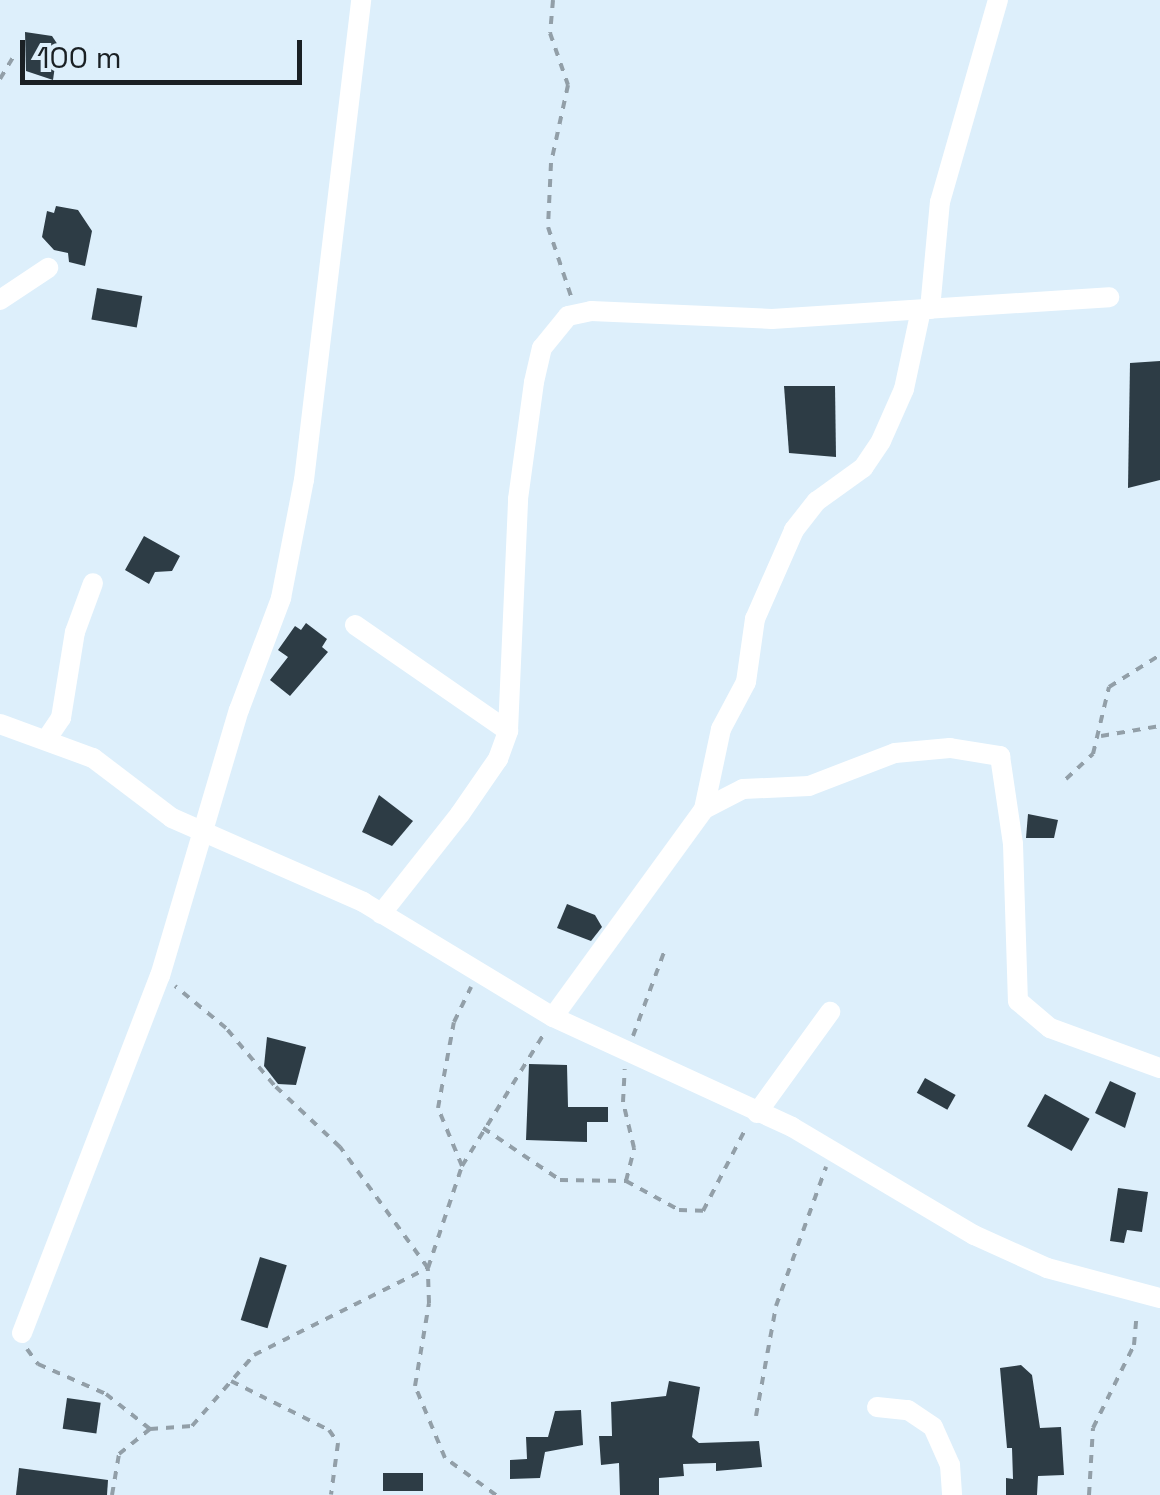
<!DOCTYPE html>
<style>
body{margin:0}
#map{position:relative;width:1160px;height:1495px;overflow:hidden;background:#ddeffb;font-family:"Space Grotesk",sans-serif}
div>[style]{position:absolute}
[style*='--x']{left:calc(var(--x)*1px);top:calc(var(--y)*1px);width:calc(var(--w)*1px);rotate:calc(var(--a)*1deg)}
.building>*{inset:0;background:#2d3c45;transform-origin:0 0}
.path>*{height:4px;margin-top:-2px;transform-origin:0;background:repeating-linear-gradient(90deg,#929fa8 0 8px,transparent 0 16px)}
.minor>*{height:20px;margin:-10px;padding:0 10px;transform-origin:10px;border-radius:10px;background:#fff}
span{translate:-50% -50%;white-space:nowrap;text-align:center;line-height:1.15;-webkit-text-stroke:10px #ddeffb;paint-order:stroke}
.scale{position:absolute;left:20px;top:40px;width:282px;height:45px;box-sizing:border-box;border:5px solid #1a2024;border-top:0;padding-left:12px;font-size:30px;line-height:35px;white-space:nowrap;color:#1a2024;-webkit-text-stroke:8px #ddeffb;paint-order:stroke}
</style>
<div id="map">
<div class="building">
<div style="clip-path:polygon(25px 32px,52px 36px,58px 45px,53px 80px,26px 71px)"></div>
<div style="clip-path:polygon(56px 206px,78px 210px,92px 231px,85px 266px,69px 262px,68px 253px,54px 250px,42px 237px,47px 211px,54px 213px)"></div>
<div style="left:97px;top:288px;width:46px;height:32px;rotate:10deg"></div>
<div style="clip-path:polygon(1160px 361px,1160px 480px,1128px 488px,1130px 363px)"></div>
<div style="clip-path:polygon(784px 386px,835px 386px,836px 457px,789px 453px)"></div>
<div style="clip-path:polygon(144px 536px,180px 556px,172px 571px,155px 572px,149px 584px,125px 570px)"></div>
<div style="clip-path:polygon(306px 623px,327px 639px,322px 647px,328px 652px,290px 696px,270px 680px,288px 657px,278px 650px,295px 626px,301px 630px)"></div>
<div style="clip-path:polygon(379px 795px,413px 821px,392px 846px,362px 832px)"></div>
<div style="clip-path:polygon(1028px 814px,1058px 820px,1054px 838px,1026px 838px)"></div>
<div style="clip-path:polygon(567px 904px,595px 915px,602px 927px,591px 941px,557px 928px)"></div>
<div style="clip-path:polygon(267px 1037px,306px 1047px,296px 1085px,278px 1084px,264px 1066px)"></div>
<div style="clip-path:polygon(529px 1064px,567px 1065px,568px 1107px,608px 1107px,608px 1122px,587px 1122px,587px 1142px,526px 1140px)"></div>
<div style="left:925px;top:1078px;width:35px;height:17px;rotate:29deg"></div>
<div style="clip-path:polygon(1110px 1081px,1136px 1093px,1125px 1128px,1095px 1113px)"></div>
<div style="left:1045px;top:1094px;width:51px;height:37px;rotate:29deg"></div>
<div style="clip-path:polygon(1118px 1188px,1148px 1192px,1142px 1232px,1127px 1230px,1124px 1243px,1110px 1241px)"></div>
<div style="left:260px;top:1257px;width:28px;height:66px;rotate:17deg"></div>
<div style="clip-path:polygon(1021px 1365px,1032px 1375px,1040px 1428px,1061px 1427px,1064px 1475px,1038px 1476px,1037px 1495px,1006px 1495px,1006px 1478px,1013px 1479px,1012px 1448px,1007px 1448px,1000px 1368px)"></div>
<div style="clip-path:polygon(669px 1381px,700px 1387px,692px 1437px,699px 1443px,759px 1441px,762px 1467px,716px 1471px,716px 1463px,683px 1464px,684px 1476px,659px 1478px,659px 1495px,620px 1495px,619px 1463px,601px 1465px,599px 1436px,612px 1436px,611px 1402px,666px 1396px)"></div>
<div style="left:67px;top:1398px;width:34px;height:31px;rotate:8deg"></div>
<div style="clip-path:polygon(581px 1410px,583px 1445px,545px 1452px,540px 1478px,510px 1479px,510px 1460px,527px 1459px,526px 1437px,548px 1437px,555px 1411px)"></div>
<div style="clip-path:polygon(19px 1468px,108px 1480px,107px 1495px,16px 1495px)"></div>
<div style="left:383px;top:1473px;width:40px;height:18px"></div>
</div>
<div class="path">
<div style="--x:553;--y:0;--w:33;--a:95"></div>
<div style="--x:550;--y:33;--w:55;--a:70.9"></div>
<div style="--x:568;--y:85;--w:80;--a:102.3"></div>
<div style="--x:551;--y:163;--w:64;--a:92.7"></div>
<div style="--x:548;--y:227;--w:73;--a:71.6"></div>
<div style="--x:0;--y:79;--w:26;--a:-59"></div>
<div style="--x:1101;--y:736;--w:60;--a:-9.6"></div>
<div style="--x:1066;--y:779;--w:37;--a:-43"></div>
<div style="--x:1093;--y:754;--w:69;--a:-76.6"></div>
<div style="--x:1109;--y:687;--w:60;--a:-32.1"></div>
<div style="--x:633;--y:1036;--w:90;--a:-69.7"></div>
<div style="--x:483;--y:1128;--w:93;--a:34"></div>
<div style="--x:560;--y:1180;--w:66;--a:0.9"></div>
<div style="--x:626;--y:1181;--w:34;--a:-76"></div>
<div style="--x:634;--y:1148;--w:47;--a:-103.4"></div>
<div style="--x:623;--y:1102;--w:33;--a:-87"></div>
<div style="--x:462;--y:1166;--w:63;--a:-112.5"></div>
<div style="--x:438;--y:1108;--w:87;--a:-79.5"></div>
<div style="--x:454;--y:1022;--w:39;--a:-64"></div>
<div style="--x:626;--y:1181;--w:60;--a:28.7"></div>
<div style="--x:679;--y:1210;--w:24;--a:2"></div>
<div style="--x:703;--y:1211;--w:93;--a:-62.6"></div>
<div style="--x:27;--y:1349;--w:19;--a:54"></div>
<div style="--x:38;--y:1364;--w:74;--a:23.8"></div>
<div style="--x:106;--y:1394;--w:56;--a:38.5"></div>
<div style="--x:231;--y:1381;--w:110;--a:26.6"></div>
<div style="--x:329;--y:1430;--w:16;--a:55"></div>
<div style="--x:338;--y:1443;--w:52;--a:97.7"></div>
<div style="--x:756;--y:1416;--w:112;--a:-79.7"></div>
<div style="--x:776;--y:1306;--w:148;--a:-70.2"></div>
<div style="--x:112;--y:1495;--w:42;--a:-80.3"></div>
<div style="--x:119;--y:1454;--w:40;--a:-39"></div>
<div style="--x:150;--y:1429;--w:42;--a:-4.1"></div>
<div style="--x:192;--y:1426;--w:94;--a:-48.9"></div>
<div style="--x:254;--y:1355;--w:195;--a:-26.6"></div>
<div style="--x:428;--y:1268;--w:150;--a:-126"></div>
<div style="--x:340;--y:1147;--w:91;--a:-136.8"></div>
<div style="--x:274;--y:1085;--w:75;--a:-130.1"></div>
<div style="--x:226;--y:1028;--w:66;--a:-140.5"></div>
<div style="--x:496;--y:1495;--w:63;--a:-144"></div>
<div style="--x:445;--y:1458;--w:78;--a:-112.6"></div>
<div style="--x:415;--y:1386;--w:84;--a:-80.4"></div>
<div style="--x:429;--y:1303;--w:35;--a:-92"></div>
<div style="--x:428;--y:1268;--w:108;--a:-71.6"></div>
<div style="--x:462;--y:1166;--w:155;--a:-58.2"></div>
<div style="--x:1089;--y:1495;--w:67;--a:-86.6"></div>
<div style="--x:1093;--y:1428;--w:93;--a:-63.7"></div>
<div style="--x:1134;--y:1345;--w:32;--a:-85"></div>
</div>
<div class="minor">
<div style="--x:0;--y:300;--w:58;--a:-33.7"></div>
<div style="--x:930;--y:309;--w:107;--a:-84.7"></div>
<div style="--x:940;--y:202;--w:210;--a:-74"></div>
<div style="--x:355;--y:625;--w:186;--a:34.7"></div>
<div style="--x:0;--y:724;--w:99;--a:20.1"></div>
<div style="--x:93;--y:758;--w:99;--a:37.2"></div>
<div style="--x:172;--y:818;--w:209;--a:23.7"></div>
<div style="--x:363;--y:902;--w:222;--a:31.2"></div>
<div style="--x:553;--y:1017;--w:263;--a:24.7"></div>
<div style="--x:792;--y:1127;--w:212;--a:30.7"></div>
<div style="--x:974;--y:1235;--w:80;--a:24.3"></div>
<div style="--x:1047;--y:1268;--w:117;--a:14.9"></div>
<div style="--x:46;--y:740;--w:27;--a:-56"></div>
<div style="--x:61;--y:718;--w:87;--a:-80.8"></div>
<div style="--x:75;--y:632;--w:52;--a:-69.8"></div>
<div style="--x:704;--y:809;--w:44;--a:-27.1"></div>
<div style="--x:743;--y:789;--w:66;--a:-2.6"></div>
<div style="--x:809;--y:786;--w:92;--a:-21"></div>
<div style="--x:895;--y:753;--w:55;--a:-5.2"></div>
<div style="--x:950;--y:748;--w:51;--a:9.1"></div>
<div style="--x:1000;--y:756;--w:89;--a:81.6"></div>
<div style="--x:1013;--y:844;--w:157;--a:88.2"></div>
<div style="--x:1018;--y:1001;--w:42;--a:40.2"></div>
<div style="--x:1050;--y:1028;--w:117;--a:20"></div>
<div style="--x:381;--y:914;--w:127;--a:-51.7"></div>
<div style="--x:460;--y:814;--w:67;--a:-55.4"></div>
<div style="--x:498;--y:759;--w:30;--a:-70"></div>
<div style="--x:508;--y:731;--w:232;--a:-87.5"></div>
<div style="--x:518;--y:499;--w:118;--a:-82.2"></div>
<div style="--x:534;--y:382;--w:35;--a:-77"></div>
<div style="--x:542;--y:348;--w:41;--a:-50.9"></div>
<div style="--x:568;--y:316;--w:24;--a:-12"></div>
<div style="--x:591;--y:311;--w:181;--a:2.5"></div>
<div style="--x:772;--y:319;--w:338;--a:-3.7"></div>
<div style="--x:553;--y:1017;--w:257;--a:-54"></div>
<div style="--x:704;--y:809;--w:82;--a:-78"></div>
<div style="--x:721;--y:729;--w:53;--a:-62"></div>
<div style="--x:746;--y:682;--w:64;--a:-81.9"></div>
<div style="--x:755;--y:619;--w:97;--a:-66.3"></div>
<div style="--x:794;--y:530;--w:37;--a:-52"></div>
<div style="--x:817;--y:501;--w:57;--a:-35.7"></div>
<div style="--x:863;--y:468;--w:32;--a:-56"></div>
<div style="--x:881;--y:441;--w:57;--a:-66.1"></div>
<div style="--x:904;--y:389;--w:81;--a:-77.9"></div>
<div style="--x:757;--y:1113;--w:125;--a:-54.1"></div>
<div style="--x:22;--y:1333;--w:383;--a:-68.9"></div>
<div style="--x:160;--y:976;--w:277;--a:-73.5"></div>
<div style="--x:239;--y:710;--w:120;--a:-69.4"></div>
<div style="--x:281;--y:598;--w:120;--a:-79"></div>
<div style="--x:304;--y:480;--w:483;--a:-83.2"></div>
<div style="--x:877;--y:1407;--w:31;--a:6"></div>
<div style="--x:908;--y:1410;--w:30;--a:34"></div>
<div style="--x:933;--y:1427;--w:42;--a:65.9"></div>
<div style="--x:950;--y:1465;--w:30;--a:86"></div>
</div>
<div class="scale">100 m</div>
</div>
